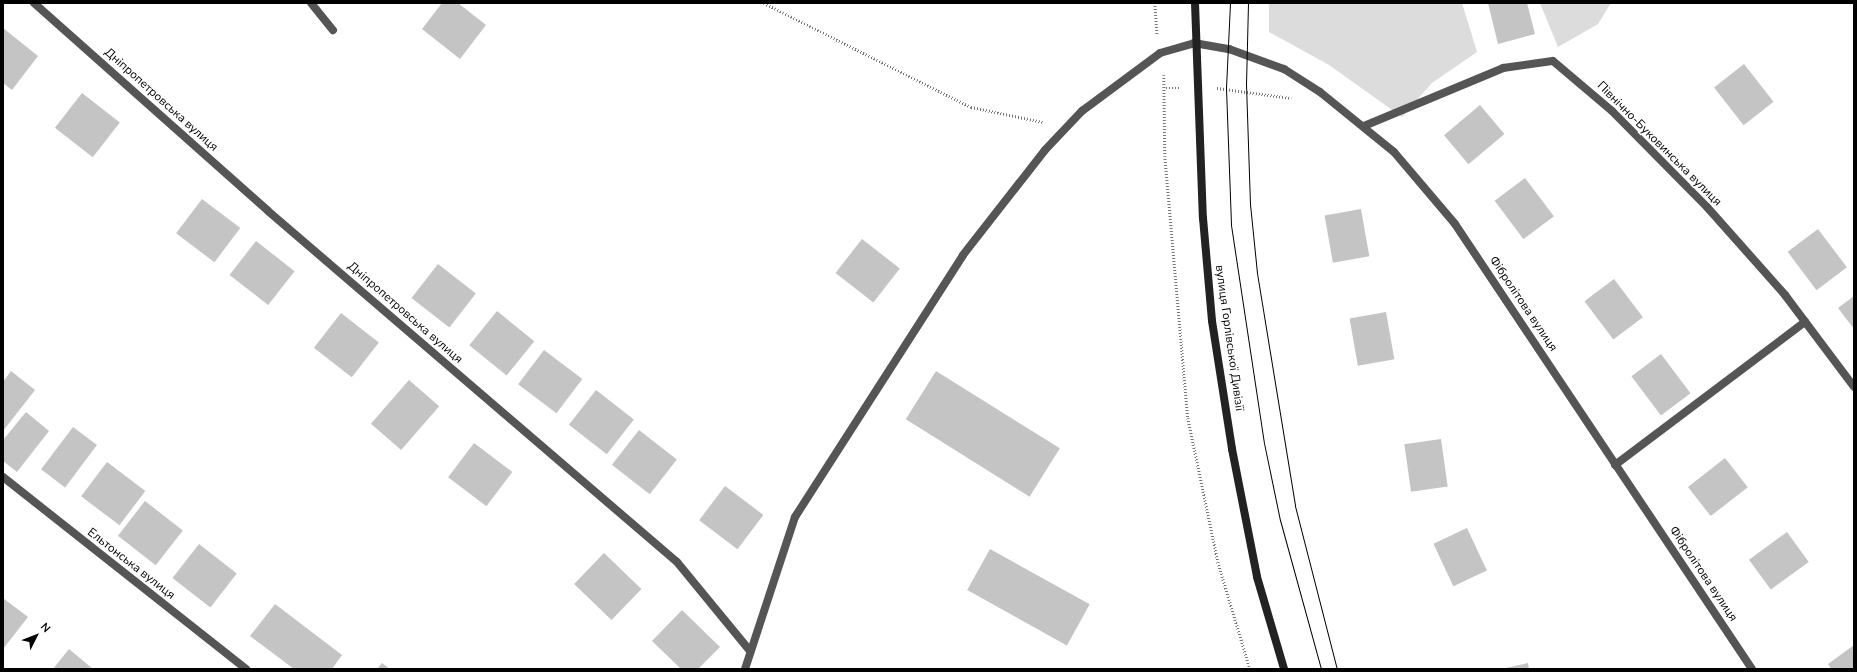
<!DOCTYPE html>
<meta charset="utf-8">
<style>
body{margin:0}
#map{position:relative;width:1857px;height:672px;overflow:hidden;background:#fff;font-family:"Nunito Sans",sans-serif}
div>[style]{position:absolute}
[style*='--x']{left:calc(var(--x)*1px);top:calc(var(--y)*1px);width:calc(var(--w)*1px);rotate:calc(var(--a)*1deg)}
.green>*{inset:0;background:#dcdcdc}
.building>*{inset:0;background:#c4c4c4;transform-origin:0 0}
.path>*{height:2.5px;margin-top:-1.25px;transform-origin:0;background:repeating-linear-gradient(90deg,#777 0 1px,transparent 0 3px)}
.street>*{height:8px;margin:-4px;padding:0 4px;transform-origin:4px;border-radius:4px;background:#555}
.secondary>*{height:8px;margin:-4px;padding:0 4px;transform-origin:4px;border-radius:4px;background:#222}
.tram>*{height:1px;margin:-0.5px;padding:0 0.5px;transform-origin:0.5px;border-radius:0.5px;background:#000}
span{translate:-50% -50%;white-space:nowrap;text-align:center;line-height:1.15;-webkit-text-stroke:3px #fff;paint-order:stroke}
.street-label{font-size:12px;color:#000}
.frame{position:absolute;inset:0;border:4px solid #000;pointer-events:none}
.north{position:absolute;left:16px;top:616px;width:40px;height:40px;-webkit-text-stroke:3px #fff;paint-order:stroke;rotate:48deg;font-size:11px;font-weight:700;line-height:16px;text-align:center;color:#000}
.north::after{content:'';display:block;margin:auto;width:14px;height:18px;background:#000;clip-path:polygon(50% 0,100% 100%,50% 72%,0 100%)}
</style>
<div id="map">
<div class="green">
<div style="clip-path:polygon(1269px 3px,1462px 3px,1477px 52px,1432px 83px,1402px 117px,1329px 65px,1269px 32px)"></div>
<div style="clip-path:polygon(1540px 3px,1611px 3px,1598px 24px,1558px 47px)"></div>
</div>
<div class="building">
<div style="clip-path:polygon(442px 3px,458px 3px,486px 25px,460px 59px,422px 29px)"></div>
<div style="clip-path:polygon(1488px 3px,1527px 3px,1535px 34px,1498px 44px)"></div>
<div style="clip-path:polygon(3px 28px,38px 56px,12px 90px,3px 83px)"></div>
<div style="left:1744px;top:64px;width:48px;height:38px;rotate:52deg"></div>
<div style="left:82px;top:93px;width:48px;height:44px;rotate:38deg"></div>
<div style="left:1480px;top:105px;width:38px;height:47px;rotate:50deg"></div>
<div style="left:1525px;top:178px;width:48px;height:38px;rotate:53deg"></div>
<div style="left:202px;top:199px;width:48px;height:43px;rotate:37deg"></div>
<div style="left:1361px;top:209px;width:48px;height:37px;rotate:80deg"></div>
<div style="left:1818px;top:229px;width:48px;height:38px;rotate:53deg"></div>
<div style="left:862px;top:239px;width:48px;height:43px;rotate:38deg"></div>
<div style="left:256px;top:241px;width:49px;height:43px;rotate:38deg"></div>
<div style="left:438px;top:264px;width:48px;height:43px;rotate:38deg"></div>
<div style="left:1614px;top:279px;width:48px;height:37px;rotate:53deg"></div>
<div style="clip-path:polygon(1854px 296px,1854px 329px,1838px 308px)"></div>
<div style="left:497px;top:311px;width:48px;height:44px;rotate:39deg"></div>
<div style="left:1386px;top:312px;width:48px;height:37px;rotate:80deg"></div>
<div style="left:341px;top:313px;width:48px;height:44px;rotate:38deg"></div>
<div style="left:544px;top:350px;width:48px;height:43px;rotate:37deg"></div>
<div style="left:1661px;top:354px;width:49px;height:37px;rotate:53deg"></div>
<div style="clip-path:polygon(11px 371px,35px 390px,3px 431px,3px 382px)"></div>
<div style="left:936px;top:371px;width:146px;height:57px;rotate:32deg"></div>
<div style="left:409px;top:380px;width:40px;height:58px;rotate:41deg"></div>
<div style="left:596px;top:390px;width:48px;height:44px;rotate:38deg"></div>
<div style="clip-path:polygon(26px 412px,49px 431px,17px 472px,3px 461px,3px 440px)"></div>
<div style="left:73px;top:427px;width:30px;height:53px;rotate:37deg"></div>
<div style="left:639px;top:430px;width:48px;height:44px;rotate:38deg"></div>
<div style="left:1441px;top:439px;width:48px;height:37px;rotate:82deg"></div>
<div style="left:474px;top:443px;width:48px;height:43px;rotate:37deg"></div>
<div style="left:1725px;top:458px;width:37px;height:47px;rotate:52deg"></div>
<div style="left:107px;top:462px;width:48px;height:43px;rotate:37deg"></div>
<div style="left:725px;top:486px;width:48px;height:43px;rotate:37deg"></div>
<div style="left:145px;top:501px;width:48px;height:44px;rotate:38deg"></div>
<div style="left:1467px;top:528px;width:47px;height:37px;rotate:65deg"></div>
<div style="left:1787px;top:532px;width:37px;height:47px;rotate:54deg"></div>
<div style="left:199px;top:544px;width:48px;height:43px;rotate:38deg"></div>
<div style="left:990px;top:549px;width:114px;height:47px;rotate:29deg"></div>
<div style="left:604px;top:553px;width:52px;height:43px;rotate:44deg"></div>
<div style="clip-path:polygon(3px 598px,28px 617px,3px 649px)"></div>
<div style="clip-path:polygon(275px 604px,342px 655px,332px 669px,294px 669px,250px 636px)"></div>
<div style="clip-path:polygon(682px 610px,720px 647px,698px 669px,681px 669px,652px 641px)"></div>
<div style="clip-path:polygon(1854px 645px,1854px 669px,1831px 669px,1828px 664px)"></div>
<div style="clip-path:polygon(69px 649px,93px 669px,53px 669px)"></div>
<div style="clip-path:polygon(382px 663px,390px 669px,377px 669px)"></div>
<div style="clip-path:polygon(1528px 663px,1529px 669px,1506px 669px,1506px 668px)"></div>
</div>
<div class="path">
<div style="--x:764;--y:3;--w:232;--a:26.7"></div>
<div style="--x:971;--y:107;--w:74;--a:11.8"></div>
<div style="--x:1155;--y:3;--w:31;--a:86"></div>
<div style="--x:1164;--y:75;--w:81;--a:89.3"></div>
<div style="--x:1165;--y:156;--w:263;--a:85"></div>
<div style="--x:1188;--y:418;--w:147;--a:78.2"></div>
<div style="--x:1218;--y:562;--w:112;--a:73.3"></div>
<div style="--x:1166;--y:88;--w:14;--a:0"></div>
<div style="--x:1217;--y:88;--w:75;--a:7.7"></div>
</div>
<div class="street">
<div style="--x:34;--y:3;--w:313;--a:41.6"></div>
<div style="--x:268;--y:211;--w:539;--a:40.64"></div>
<div style="--x:677;--y:562;--w:115;--a:50.6"></div>
<div style="--x:311;--y:3;--w:35;--a:51"></div>
<div style="--x:1364;--y:126;--w:151;--a:-22.6"></div>
<div style="--x:1503;--y:68;--w:50;--a:-8"></div>
<div style="--x:1553;--y:61;--w:77;--a:40.3"></div>
<div style="--x:1612;--y:111;--w:135;--a:45.3"></div>
<div style="--x:1707;--y:207;--w:118;--a:48.4"></div>
<div style="--x:1785;--y:295;--w:115;--a:53.1"></div>
<div style="--x:1615;--y:465;--w:238;--a:-37"></div>
<div style="--x:3;--y:477;--w:310;--a:38.3"></div>
<div style="--x:745;--y:669;--w:160;--a:-71.8"></div>
<div style="--x:795;--y:517;--w:311;--a:-57.3"></div>
<div style="--x:963;--y:255;--w:133;--a:-52"></div>
<div style="--x:1045;--y:150;--w:54;--a:-46.5"></div>
<div style="--x:1082;--y:111;--w:97;--a:-36.6"></div>
<div style="--x:1160;--y:53;--w:35;--a:-16"></div>
<div style="--x:1194;--y:43;--w:36;--a:10"></div>
<div style="--x:1229;--y:49;--w:59;--a:20"></div>
<div style="--x:1284;--y:69;--w:43;--a:32.6"></div>
<div style="--x:1320;--y:92;--w:95;--a:39"></div>
<div style="--x:1394;--y:152;--w:94;--a:49.7"></div>
<div style="--x:1455;--y:224;--w:535;--a:56.28"></div>
</div>
<div class="secondary">
<div style="--x:1195;--y:3;--w:215;--a:87.9"></div>
<div style="--x:1203;--y:218;--w:103;--a:85"></div>
<div style="--x:1212;--y:321;--w:130;--a:81.1"></div>
<div style="--x:1232;--y:449;--w:130;--a:78.9"></div>
<div style="--x:1257;--y:577;--w:96;--a:73.6"></div>
</div>
<div class="tram">
<div style="--x:1230;--y:3;--w:85;--a:92.7"></div>
<div style="--x:1226;--y:88;--w:137;--a:87.9"></div>
<div style="--x:1231;--y:225;--w:220;--a:81.4"></div>
<div style="--x:1264;--y:443;--w:79;--a:78.3"></div>
<div style="--x:1280;--y:520;--w:155;--a:74.6"></div>
<div style="--x:1248;--y:3;--w:81;--a:91.4"></div>
<div style="--x:1246;--y:84;--w:120;--a:88.1"></div>
<div style="--x:1250;--y:204;--w:69;--a:84.2"></div>
<div style="--x:1257;--y:273;--w:236;--a:80.7"></div>
<div style="--x:1295;--y:506;--w:168;--a:75.6"></div>
</div>
<div class="street-label">
<span style="left:161px;top:100px;rotate:42deg">Дніпропетровська вулиця</span>
<span style="left:1659px;top:144px;rotate:45deg">Північно-Буковинська вулиця</span>
<span style="left:1523px;top:304px;rotate:56deg">Фібролітова вулиця</span>
<span style="left:405px;top:313px;rotate:41deg">Дніпропетровська вулиця</span>
<span style="left:1229px;top:338px;rotate:82deg">вулиця Горлівської Дивізії</span>
<span style="left:131px;top:564px;rotate:38deg">Ельтонська вулиця</span>
<span style="left:1703px;top:574px;rotate:56deg">Фібролітова вулиця</span>
</div>
<div class="frame"></div>
<div class="north">N</div>
</div>
